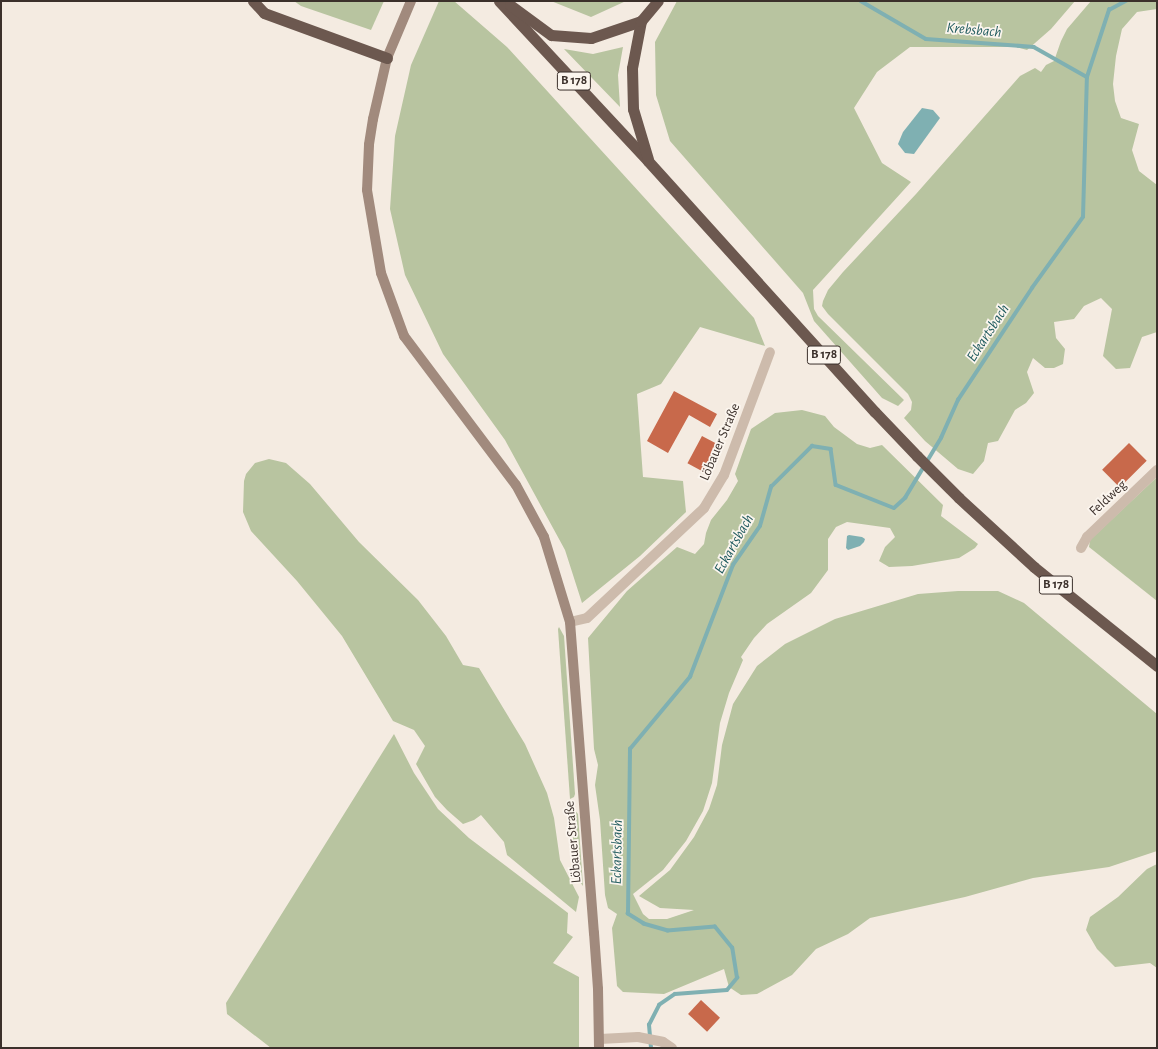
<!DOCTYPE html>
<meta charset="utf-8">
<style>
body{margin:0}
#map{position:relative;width:1158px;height:1049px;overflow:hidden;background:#f4ebe1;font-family:"Alegreya Sans",sans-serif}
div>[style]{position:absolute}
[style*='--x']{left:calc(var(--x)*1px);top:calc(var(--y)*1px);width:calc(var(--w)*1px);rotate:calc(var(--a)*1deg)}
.green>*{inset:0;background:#b8c4a0}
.water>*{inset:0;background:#7fb0b2}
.stream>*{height:3.5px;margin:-1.75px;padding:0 1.75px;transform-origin:1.75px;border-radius:1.75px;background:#7fb0b2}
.building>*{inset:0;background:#c8694b;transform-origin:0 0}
.minor>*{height:10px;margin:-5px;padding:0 5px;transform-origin:5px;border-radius:5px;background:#cdbbac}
.secondary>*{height:10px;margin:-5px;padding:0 5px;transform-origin:5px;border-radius:5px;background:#a18a7d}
.trunk>*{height:11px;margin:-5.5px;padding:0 5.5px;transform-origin:5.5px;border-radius:5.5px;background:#6c584f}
span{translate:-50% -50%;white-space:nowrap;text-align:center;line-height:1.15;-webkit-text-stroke:3.5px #fbf5ee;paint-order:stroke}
.shield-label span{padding:1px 3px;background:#fbf5ee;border:1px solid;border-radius:3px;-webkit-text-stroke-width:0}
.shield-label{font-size:13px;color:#3b302b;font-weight:700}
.street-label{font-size:14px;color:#3b302b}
.water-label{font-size:15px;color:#1f5a5e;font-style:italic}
.frame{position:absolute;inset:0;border:2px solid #3b302b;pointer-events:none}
</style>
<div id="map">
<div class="green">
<div style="clip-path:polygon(294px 1px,384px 1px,371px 30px,301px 6px)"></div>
<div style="clip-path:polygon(439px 1px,454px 1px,507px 47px,754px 318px,765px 346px,700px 327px,661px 384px,637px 394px,643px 477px,683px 481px,686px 512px,640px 556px,582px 603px,565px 550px,505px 440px,443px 354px,405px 275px,390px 209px,395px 136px,411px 65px)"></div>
<div style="clip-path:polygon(551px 1px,626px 1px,591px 17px)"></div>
<div style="clip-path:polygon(677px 1px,1075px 1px,1051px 29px,1027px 50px,1016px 47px,910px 47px,877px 72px,854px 108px,882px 163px,911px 182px,813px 290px,814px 309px,818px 316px,904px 400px,898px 406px,882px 398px,814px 321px,803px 293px,670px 141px,656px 95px,655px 42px)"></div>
<div style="clip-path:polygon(1091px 1px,1157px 1px,1157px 9px,1137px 12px,1122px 29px,1116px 56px,1113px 84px,1115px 101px,1121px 118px,1139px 124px,1132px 150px,1139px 171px,1157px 185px,1157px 332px,1142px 337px,1130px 368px,1116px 369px,1103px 356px,1112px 309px,1101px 298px,1084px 306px,1074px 319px,1054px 322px,1056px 338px,1065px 349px,1063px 364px,1054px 368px,1045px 368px,1033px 358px,1027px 372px,1034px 393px,1026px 403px,1015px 410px,998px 441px,988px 443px,984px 461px,973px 474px,958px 469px,925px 441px,904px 418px,911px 410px,912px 402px,908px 394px,828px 314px,822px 306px,823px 301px,828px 290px,843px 272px,916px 194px,1020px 76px,1035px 68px,1041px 72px,1046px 65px,1054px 61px,1061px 41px,1067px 29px)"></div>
<div style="clip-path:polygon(623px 47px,618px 75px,620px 107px,564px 49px,593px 54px)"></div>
<div style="clip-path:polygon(802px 410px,825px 416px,834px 427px,857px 444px,870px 448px,882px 445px,943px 505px,941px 516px,978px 544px,975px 548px,959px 558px,912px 566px,889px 567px,879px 561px,885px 547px,895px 537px,890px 528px,847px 522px,836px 527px,828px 539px,828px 570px,811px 593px,767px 624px,754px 638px,741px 657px,743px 660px,729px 693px,720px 723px,712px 783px,703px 811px,686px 841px,663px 870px,633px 894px,643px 914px,649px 919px,667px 919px,694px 910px,660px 908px,639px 896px,670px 870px,694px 837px,709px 809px,717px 785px,722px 745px,733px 704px,757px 666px,785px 644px,835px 619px,918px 594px,958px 591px,998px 591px,1024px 603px,1157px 714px,1157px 851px,1109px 867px,1033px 878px,965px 897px,870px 918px,848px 934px,816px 949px,792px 975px,757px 994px,741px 995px,729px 987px,724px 969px,664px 994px,623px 992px,617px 986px,612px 928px,617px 914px,608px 908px,605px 895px,600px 820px,595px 785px,598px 765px,594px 749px,588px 638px,627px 591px,677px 547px,695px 554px,704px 544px,706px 533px,711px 520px,727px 500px,738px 481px,735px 474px,751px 429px,775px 413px)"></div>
<div style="clip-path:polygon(269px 459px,286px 463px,310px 484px,359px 542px,418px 600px,446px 636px,463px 665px,479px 668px,525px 744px,547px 793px,554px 818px,560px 860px,579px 897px,576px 912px,507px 855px,504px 842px,481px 815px,474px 820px,463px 824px,447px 810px,435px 797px,416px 764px,425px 746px,414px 730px,393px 721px,342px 636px,297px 581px,251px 531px,243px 512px,244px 481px,246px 474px,255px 463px)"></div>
<div style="clip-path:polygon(1157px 477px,1157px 601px,1089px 547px,1090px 540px)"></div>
<div style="clip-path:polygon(559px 627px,564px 636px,575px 794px,574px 797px,570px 799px,558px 629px)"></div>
<div style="clip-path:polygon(394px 734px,414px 773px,438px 809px,469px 838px,568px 913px,567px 933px,573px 937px,553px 963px,579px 977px,579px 1048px,271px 1048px,227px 1014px,226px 1003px)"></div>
<div style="clip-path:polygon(573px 808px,578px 814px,583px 886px,577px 878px,570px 809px)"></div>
<div style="clip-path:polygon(1157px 864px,1157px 968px,1150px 963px,1115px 967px,1097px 949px,1086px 930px,1090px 917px,1118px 897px,1147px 869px)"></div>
</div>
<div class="water">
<div style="clip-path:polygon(922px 108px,933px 110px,940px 118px,914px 154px,905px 153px,898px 144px,903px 132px)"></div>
<div style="clip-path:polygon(849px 535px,862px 537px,865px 539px,864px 542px,860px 546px,848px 550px,846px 548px,847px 536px)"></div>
</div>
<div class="stream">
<div style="--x:861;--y:1;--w:75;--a:30.3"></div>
<div style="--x:926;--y:39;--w:108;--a:4.2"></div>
<div style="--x:1034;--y:47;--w:61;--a:29.5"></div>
<div style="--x:651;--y:1048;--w:23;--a:-95"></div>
<div style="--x:649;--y:1025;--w:22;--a:-63"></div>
<div style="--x:659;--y:1005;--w:19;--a:-35"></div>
<div style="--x:675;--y:994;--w:52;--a:-4.4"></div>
<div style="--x:727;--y:990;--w:16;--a:-50"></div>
<div style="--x:737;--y:978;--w:30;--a:-99"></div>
<div style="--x:732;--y:948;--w:27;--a:-129"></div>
<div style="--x:715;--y:927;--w:47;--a:175.1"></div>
<div style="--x:668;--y:931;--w:25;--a:-164"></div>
<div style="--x:644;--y:924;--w:19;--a:-148"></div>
<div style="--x:628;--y:914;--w:165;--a:-89.3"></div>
<div style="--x:630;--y:749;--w:94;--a:-50.2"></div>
<div style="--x:690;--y:677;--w:120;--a:-69"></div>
<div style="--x:733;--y:565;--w:47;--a:-55.3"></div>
<div style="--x:760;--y:526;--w:41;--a:-74.2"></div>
<div style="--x:771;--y:487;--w:58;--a:-45"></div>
<div style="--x:812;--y:446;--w:19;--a:9"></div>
<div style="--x:831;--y:449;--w:36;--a:82"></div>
<div style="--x:836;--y:485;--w:62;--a:21.6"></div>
<div style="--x:894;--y:508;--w:15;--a:-42"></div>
<div style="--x:905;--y:498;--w:70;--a:-59"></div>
<div style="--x:941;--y:438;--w:42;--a:-65.9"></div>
<div style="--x:958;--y:400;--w:134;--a:-56.5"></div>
<div style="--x:1032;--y:288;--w:87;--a:-54.3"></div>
<div style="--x:1083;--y:217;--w:140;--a:-88.4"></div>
<div style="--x:1087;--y:77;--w:71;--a:-71.8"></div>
<div style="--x:1109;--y:10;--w:19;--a:-28"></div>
</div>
<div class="building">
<div style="clip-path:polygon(674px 391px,717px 414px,710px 427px,689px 415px,668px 453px,647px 441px)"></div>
<div style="left:702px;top:436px;width:21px;height:31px;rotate:28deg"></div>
<div style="left:1129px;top:443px;width:25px;height:38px;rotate:45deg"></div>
<div style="left:701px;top:1000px;width:26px;height:19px;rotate:43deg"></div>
</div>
<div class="minor">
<div style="--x:1081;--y:548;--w:13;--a:-61"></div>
<div style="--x:1087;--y:537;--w:97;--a:-43.7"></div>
<div style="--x:570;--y:622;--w:17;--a:-13"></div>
<div style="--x:587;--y:618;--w:161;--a:-43.2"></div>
<div style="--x:704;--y:508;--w:39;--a:-59"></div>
<div style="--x:724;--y:475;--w:131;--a:-69.5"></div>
<div style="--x:600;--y:1039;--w:38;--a:-3"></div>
<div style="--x:638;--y:1037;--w:25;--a:11"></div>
<div style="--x:663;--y:1042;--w:11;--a:34"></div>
</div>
<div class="secondary">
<div style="--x:411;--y:1;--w:62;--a:112.8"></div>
<div style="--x:387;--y:58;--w:63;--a:102.9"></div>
<div style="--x:373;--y:119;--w:26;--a:99"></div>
<div style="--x:369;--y:145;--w:45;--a:92.5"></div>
<div style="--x:367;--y:190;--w:84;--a:80.4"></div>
<div style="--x:381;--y:273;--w:67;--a:69.9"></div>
<div style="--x:404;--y:336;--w:186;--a:53.1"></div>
<div style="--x:516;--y:485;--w:59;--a:61.7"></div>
<div style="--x:544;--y:537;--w:89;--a:73"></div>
<div style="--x:570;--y:622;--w:312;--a:85.6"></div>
<div style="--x:594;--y:933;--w:56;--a:85.9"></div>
<div style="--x:598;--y:989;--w:59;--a:89"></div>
</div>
<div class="trunk">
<div style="--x:253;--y:1;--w:16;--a:47"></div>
<div style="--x:264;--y:13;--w:131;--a:20.1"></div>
<div style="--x:499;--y:1;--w:219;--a:47"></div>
<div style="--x:648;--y:161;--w:338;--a:47.9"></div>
<div style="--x:875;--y:412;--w:61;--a:46.3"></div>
<div style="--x:917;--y:456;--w:59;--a:45"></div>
<div style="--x:959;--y:498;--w:102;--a:42.6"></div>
<div style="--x:1034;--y:567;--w:158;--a:38.8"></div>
<div style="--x:510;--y:5;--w:51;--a:36.2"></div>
<div style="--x:551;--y:35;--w:40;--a:4.3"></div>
<div style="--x:591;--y:38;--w:53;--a:-18.8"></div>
<div style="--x:648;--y:159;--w:52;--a:-106.7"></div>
<div style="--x:633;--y:109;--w:41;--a:-91.4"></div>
<div style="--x:632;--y:68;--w:48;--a:-79.2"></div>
<div style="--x:641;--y:21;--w:26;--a:-50"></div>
</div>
<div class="shield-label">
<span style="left:574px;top:81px">B 178</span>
<span style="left:824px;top:355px">B 178</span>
<span style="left:1056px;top:585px">B 178</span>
</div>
<div class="street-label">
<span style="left:720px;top:442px;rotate:-67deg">Löbauer Straße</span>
<span style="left:1108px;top:498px;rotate:-43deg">Feldweg</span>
<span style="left:573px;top:842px;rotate:-95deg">Löbauer Straße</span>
</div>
<div class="water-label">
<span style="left:974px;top:30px;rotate:5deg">Krebsbach</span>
<span style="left:988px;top:333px;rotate:-57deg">Eckartsbach</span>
<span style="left:734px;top:544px;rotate:-61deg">Eckartsbach</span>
<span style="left:617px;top:852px;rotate:-89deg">Eckartsbach</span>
</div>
<div class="frame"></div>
</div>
